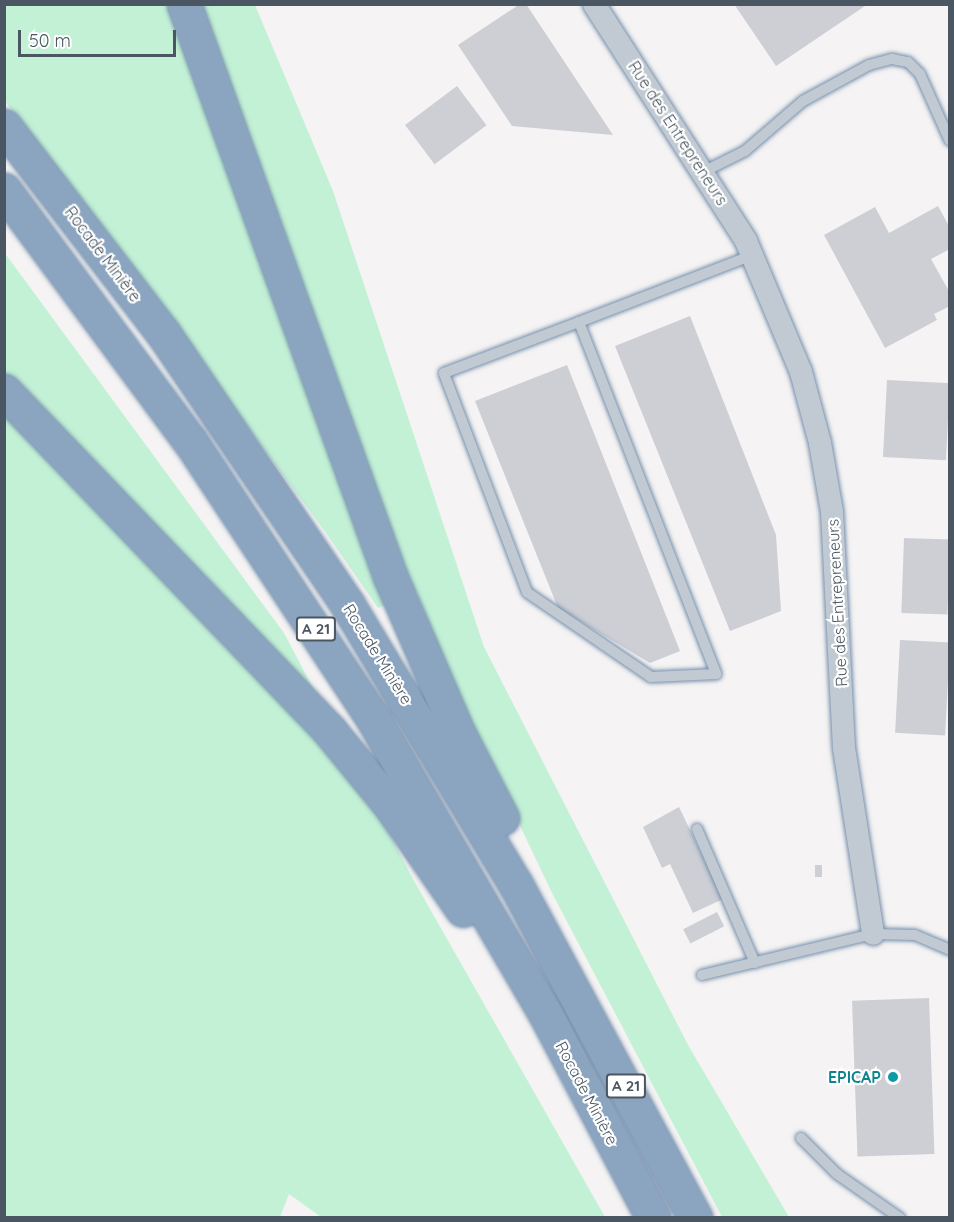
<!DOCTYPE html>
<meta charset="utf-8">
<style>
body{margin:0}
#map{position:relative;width:954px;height:1222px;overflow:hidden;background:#f5f3f3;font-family:Quicksand,sans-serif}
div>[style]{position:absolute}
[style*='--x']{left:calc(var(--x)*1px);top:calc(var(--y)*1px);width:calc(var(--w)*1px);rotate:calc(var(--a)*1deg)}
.green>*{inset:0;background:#c3f1d5}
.building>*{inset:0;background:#cdcfd5;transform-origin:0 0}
.roads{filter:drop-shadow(0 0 2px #7690ad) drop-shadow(0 0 2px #7690ad)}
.lane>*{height:10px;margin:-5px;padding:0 5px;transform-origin:5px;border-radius:5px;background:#c1cad2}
.street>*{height:22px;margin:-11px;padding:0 11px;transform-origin:11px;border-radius:11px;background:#c1cad2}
.highway>*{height:33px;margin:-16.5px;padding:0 16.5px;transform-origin:16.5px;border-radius:16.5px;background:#8ba5c1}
.dots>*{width:16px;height:16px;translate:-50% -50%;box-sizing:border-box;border:3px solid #fff;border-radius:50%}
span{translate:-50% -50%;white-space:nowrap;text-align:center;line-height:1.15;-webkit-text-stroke:4.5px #fff;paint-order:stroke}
.shield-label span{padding:2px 4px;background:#fff;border:2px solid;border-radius:4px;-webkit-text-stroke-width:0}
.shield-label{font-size:15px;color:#4a5661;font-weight:700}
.street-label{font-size:16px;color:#4a5661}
.culture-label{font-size:16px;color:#0d838f;font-weight:700}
.right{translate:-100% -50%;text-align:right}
.frame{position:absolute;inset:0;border:6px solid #4a5661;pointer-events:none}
.scale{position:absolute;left:18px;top:30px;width:158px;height:27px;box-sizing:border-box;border:3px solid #4a5661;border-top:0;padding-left:8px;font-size:18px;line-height:21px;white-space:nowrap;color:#4a5661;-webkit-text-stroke:4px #fff;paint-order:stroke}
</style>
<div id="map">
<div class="green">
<div style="clip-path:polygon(5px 5px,255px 5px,333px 191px,484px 647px,688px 1045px,789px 1217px,722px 1217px,552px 893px,449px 676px,416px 591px,378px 608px,324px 530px,5px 101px)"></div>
<div style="clip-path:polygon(4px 252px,284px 633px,413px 879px,605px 1217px,321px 1217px,289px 1194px,280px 1217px,5px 1217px)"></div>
</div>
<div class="building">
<div style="clip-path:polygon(520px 4px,526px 4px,613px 135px,512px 126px,458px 45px)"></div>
<div style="clip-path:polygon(734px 4px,868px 4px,776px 66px)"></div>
<div style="left:457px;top:86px;width:49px;height:65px;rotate:53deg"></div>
<div style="clip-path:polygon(938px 206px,950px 228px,950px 249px,931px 259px,950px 293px,950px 306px,934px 314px,937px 320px,885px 348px,824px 235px,875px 207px,889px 233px)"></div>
<div style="clip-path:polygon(690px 316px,776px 535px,781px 611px,730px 631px,615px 346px)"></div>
<div style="clip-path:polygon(567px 365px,680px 651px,650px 663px,558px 608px,475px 401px)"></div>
<div style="left:887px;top:380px;width:63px;height:77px;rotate:3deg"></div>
<div style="left:904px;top:538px;width:46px;height:75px;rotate:2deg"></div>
<div style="left:900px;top:640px;width:50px;height:93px;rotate:3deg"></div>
<div style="clip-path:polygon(679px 807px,723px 899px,693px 913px,670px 864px,662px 868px,643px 827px)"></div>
<div style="left:815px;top:865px;width:7px;height:12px"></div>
<div style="left:717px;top:912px;width:16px;height:38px;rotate:63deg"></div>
<div style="left:929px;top:998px;width:156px;height:77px;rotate:88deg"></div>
</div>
<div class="roads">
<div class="lane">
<div style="--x:703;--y:172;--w:47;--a:-26.6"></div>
<div style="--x:745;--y:151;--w:77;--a:-40.8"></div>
<div style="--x:803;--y:101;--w:75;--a:-28.6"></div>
<div style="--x:869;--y:65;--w:24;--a:-15"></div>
<div style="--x:892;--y:59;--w:16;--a:11"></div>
<div style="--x:908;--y:62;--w:17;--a:45"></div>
<div style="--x:920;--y:74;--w:73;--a:65.9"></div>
<div style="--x:579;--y:322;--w:378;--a:68.7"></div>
<div style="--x:716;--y:674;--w:65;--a:177.4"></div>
<div style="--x:651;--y:677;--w:150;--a:-145.6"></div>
<div style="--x:527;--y:592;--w:234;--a:-110.8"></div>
<div style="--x:444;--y:373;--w:144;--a:-20.7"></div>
<div style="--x:579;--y:322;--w:186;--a:-21.1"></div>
<div style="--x:697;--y:829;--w:146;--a:66.6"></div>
<div style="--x:702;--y:975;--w:176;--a:-13.5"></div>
<div style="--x:873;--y:934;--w:42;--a:1.4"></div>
<div style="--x:915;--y:935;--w:38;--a:23"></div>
<div style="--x:801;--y:1138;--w:51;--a:45"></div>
<div style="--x:837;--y:1174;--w:77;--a:34.9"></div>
</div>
<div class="street">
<div style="--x:594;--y:4;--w:282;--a:57.3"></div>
<div style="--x:746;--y:241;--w:142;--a:67.2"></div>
<div style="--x:801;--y:372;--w:73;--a:75"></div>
<div style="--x:820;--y:443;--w:70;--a:80.1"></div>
<div style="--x:832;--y:512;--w:236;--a:87.1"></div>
<div style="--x:844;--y:748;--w:188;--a:81.1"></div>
</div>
<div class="highway">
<div style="--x:184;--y:4;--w:608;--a:70.19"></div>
<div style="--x:390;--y:576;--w:169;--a:66.6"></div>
<div style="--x:457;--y:731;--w:98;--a:62.7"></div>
<div style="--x:4;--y:126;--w:261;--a:52.5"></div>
<div style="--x:163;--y:333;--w:328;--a:55.8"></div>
<div style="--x:347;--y:604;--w:328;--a:59"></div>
<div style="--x:516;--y:885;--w:378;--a:61.7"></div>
<div style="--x:4;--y:190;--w:312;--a:53.5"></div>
<div style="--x:190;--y:441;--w:336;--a:56.6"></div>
<div style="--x:375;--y:722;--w:337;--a:59.7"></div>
<div style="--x:545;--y:1013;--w:232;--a:62.2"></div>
<div style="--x:4;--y:391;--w:470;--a:46.2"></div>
<div style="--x:329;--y:730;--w:98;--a:50.8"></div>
<div style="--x:391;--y:806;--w:126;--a:55.3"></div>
</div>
</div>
<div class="dots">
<div style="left:893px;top:1077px;background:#0f9aa8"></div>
</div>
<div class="shield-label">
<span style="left:316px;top:629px">A 21</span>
<span style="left:626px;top:1086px">A 21</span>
</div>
<div class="street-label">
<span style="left:678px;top:133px;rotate:57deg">Rue des Entrepreneurs</span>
<span style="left:103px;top:254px;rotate:53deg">Rocade Minière</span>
<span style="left:837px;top:603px;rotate:-93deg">Rue des Entrepreneurs</span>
<span style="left:378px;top:654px;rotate:58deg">Rocade Minière</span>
<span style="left:587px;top:1093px;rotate:62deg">Rocade Minière</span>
</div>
<div class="culture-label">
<span class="right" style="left:881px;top:1077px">EPICAP</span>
</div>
<div class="frame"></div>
<div class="scale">50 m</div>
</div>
